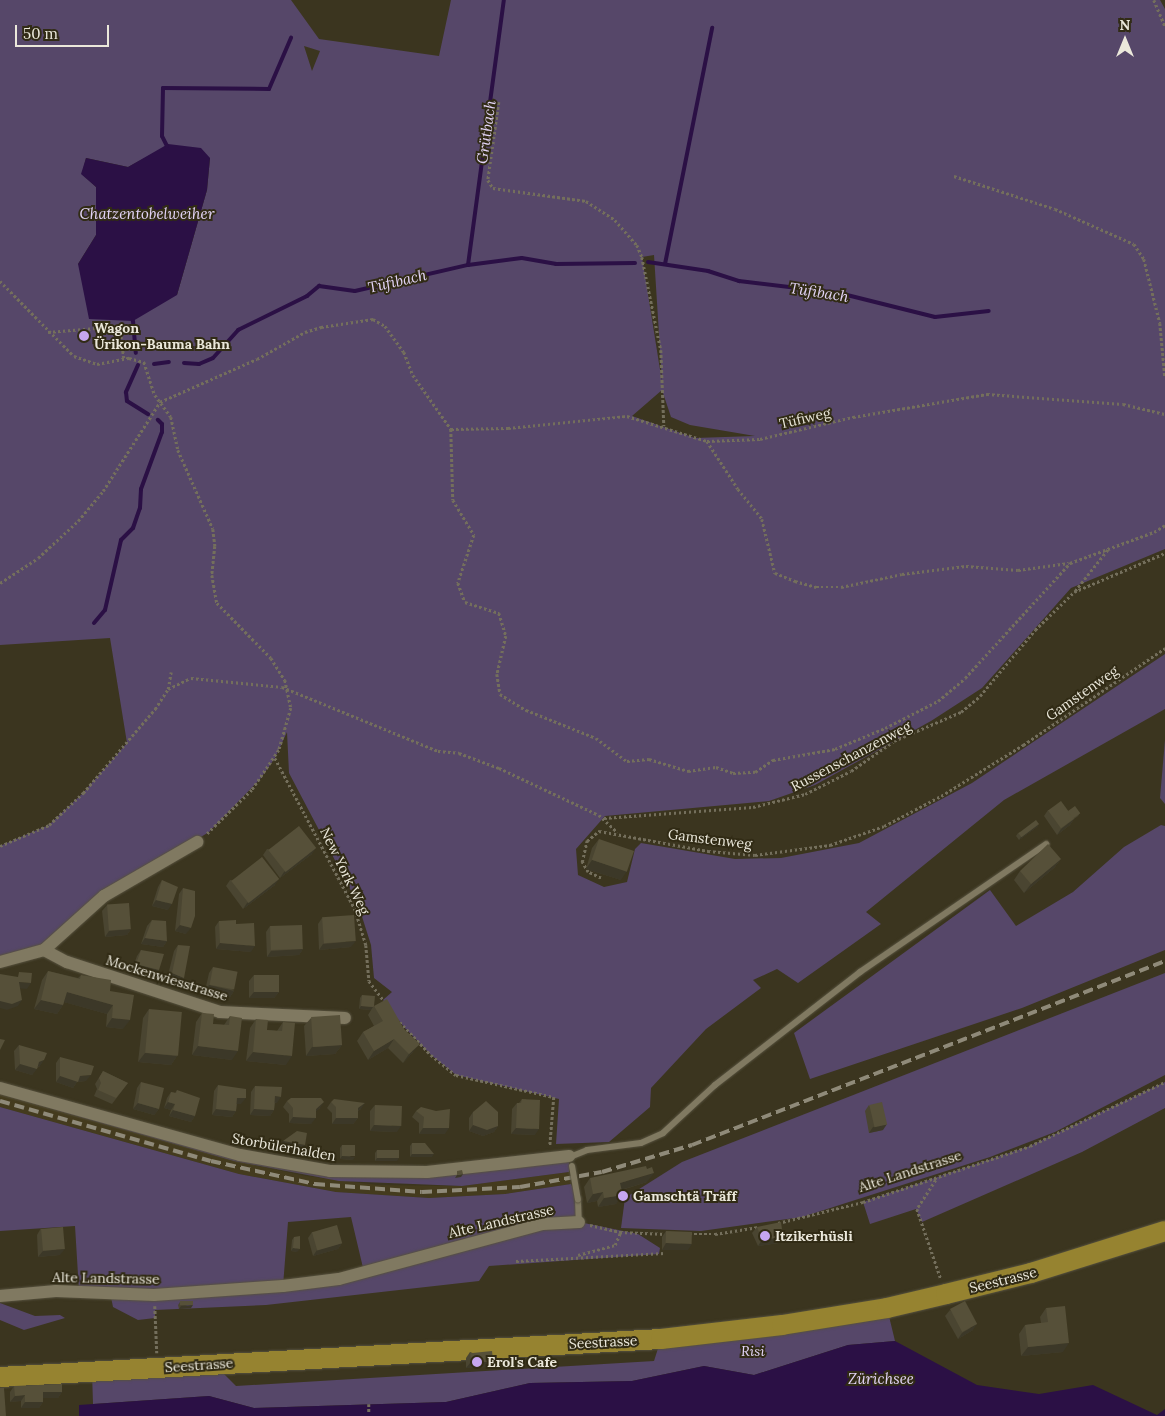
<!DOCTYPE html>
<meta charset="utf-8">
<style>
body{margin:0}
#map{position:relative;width:1165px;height:1416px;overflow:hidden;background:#3b351f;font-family:Lora,serif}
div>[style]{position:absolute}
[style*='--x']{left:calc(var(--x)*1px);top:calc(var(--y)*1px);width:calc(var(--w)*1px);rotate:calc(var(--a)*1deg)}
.built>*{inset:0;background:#443b1e}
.green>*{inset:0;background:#564769}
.water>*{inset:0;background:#2b1045}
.stream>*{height:4px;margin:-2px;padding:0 2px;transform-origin:2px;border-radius:2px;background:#2b1045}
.path>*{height:2.5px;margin-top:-1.25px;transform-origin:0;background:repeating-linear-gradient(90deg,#746f5c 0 2.5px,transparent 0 5px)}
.roads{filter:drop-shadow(0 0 1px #56513e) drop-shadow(0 0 1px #56513e)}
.lane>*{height:6px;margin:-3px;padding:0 3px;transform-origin:3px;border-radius:3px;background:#807961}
.street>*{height:12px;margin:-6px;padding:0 6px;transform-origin:6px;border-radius:6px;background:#807961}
.primary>*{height:20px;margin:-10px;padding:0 10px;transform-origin:10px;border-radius:10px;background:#968330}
.rail>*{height:4px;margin-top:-2px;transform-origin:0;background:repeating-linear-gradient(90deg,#8f8a79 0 10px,transparent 0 15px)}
.bridges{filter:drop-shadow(0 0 1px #56513e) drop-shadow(0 0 1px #56513e)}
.lane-bridge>*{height:6px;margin:-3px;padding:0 3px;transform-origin:3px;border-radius:3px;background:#807961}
.wall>*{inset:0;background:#4a4531}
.shaded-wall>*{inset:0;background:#3c3828}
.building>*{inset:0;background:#565039;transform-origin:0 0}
.dots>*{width:14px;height:14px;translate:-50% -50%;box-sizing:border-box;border:2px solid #312b15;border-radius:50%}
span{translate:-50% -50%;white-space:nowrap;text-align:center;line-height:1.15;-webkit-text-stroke:4px #312b15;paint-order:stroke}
.poi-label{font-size:14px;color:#ebe8db;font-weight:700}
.left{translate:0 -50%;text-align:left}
.street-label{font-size:14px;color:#ebe8db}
.park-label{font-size:14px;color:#e4d6f9;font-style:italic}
.water-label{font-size:15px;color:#e3d4f7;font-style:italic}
.north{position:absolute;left:1100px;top:15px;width:50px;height:50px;-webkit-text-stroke:4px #312b15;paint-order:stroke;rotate:0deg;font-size:14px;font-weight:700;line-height:20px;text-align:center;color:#ebe8db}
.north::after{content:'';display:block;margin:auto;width:18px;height:22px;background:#ebe8db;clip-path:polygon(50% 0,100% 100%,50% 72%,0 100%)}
.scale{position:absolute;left:15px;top:25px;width:94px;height:22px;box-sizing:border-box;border:2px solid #ebe8db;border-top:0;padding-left:6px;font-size:15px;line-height:18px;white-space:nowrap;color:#ebe8db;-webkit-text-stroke:4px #312b15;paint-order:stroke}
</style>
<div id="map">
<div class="built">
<div style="clip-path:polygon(0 1094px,234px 1161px,306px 1176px,378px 1185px,462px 1186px,569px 1172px,571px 1184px,505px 1194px,429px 1198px,336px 1192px,239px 1174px,0 1107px)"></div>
</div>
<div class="green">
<div style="clip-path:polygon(evenodd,0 0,291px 0,319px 39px,439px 56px,451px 0,1160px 0,1165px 9px,1165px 549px,1071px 588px,982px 688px,931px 721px,815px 785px,769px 801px,605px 816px,576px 849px,578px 875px,604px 887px,627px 882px,635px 849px,641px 843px,735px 859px,781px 858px,859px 843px,972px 783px,1165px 654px,1165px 709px,1004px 800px,866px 912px,881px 924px,798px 983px,777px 969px,753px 980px,761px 988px,706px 1029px,651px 1088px,650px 1107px,609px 1142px,556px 1144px,559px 1099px,456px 1075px,431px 1055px,404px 1027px,383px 1000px,392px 992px,374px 978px,371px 945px,358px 904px,289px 773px,287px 732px,275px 758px,260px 779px,209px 832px,104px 896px,44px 950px,0 962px,0 846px,49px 825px,83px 793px,127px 743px,110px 638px,0 645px,0 0,304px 46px,320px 51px,312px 71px,304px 46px,0 0,167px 146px,210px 158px,207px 190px,177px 295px,78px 264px,96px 235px,96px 187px,82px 174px,86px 158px,128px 167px,167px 146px,0 0,654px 255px,662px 382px,642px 257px,654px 255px,0 0,662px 390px,671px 417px,690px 425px,755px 436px,695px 438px,632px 416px,662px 390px)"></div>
<div style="clip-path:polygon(1165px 740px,1165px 804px,1160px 798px)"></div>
<div style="clip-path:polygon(1161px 825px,1165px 826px,1165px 950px,1022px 1008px,810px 1079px,794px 1033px,990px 890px,1016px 926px,1073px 892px,1124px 847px)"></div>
<div style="clip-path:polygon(1165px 973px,1165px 1075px,1055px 1132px,990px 1157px,802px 1217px,701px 1231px,621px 1228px,625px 1198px,682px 1162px)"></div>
<div style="clip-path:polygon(1165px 1082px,1165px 1108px,1082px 1152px,922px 1222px,916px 1209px,870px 1224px,863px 1202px,1030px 1146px)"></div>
<div style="clip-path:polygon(0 1094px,330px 1171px,427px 1172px,569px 1156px,569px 1172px,462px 1186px,339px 1181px,234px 1161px)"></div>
<div style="clip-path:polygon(evenodd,0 1107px,239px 1174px,336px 1192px,429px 1198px,505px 1194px,571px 1184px,578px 1199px,579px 1222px,638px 1234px,660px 1248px,659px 1254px,489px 1266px,479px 1281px,266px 1305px,155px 1310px,155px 1318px,138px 1320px,113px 1307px,110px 1292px,79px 1291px,75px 1226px,0 1231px,0 1107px,351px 1217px,364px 1272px,283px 1286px,288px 1222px,351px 1217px)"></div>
<div style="clip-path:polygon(0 1303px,35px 1316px,60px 1315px,65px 1318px,24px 1330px,0 1320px)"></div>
<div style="clip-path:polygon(887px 1308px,895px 1341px,848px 1345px,754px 1375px,704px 1366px,632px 1381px,530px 1383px,446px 1402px,254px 1408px,209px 1396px,93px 1404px,92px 1372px,213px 1363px,236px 1386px,654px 1361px,661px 1339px)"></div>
</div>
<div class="water">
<div style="clip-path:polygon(168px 144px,201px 148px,210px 158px,207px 190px,177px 295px,133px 321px,89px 319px,78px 264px,96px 235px,96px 187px,81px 174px,86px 158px,128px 167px)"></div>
<div style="clip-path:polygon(895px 1341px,977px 1385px,1039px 1394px,1093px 1385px,1157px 1415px,1165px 1409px,1165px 1416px,79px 1416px,79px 1405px,209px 1396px,254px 1408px,446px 1402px,530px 1383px,632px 1381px,704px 1366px,754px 1375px,848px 1345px)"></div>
</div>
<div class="stream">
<div style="--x:167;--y:146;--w:11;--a:-117"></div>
<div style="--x:162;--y:136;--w:48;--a:-88.8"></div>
<div style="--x:163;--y:88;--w:106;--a:0.5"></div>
<div style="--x:269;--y:89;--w:56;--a:-66.7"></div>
<div style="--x:648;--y:262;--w:61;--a:8.5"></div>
<div style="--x:708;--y:271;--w:33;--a:18"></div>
<div style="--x:739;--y:281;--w:101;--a:6.8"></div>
<div style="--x:839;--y:293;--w:99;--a:14"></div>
<div style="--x:935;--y:317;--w:54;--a:-6.3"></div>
<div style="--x:665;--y:264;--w:241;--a:-78.7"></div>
<div style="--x:468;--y:265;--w:267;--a:-82.3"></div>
<div style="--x:133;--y:321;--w:32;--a:85"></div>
<div style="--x:184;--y:363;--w:15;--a:4"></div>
<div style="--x:199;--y:364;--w:15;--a:-23"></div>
<div style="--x:213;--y:358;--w:38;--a:-48"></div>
<div style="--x:238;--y:330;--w:77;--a:-26.2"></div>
<div style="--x:307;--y:296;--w:16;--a:-40"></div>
<div style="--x:319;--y:286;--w:36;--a:8"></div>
<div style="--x:355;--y:291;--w:116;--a:-13"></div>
<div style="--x:468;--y:265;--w:54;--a:-7.4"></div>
<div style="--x:522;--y:258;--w:35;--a:10"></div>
<div style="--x:556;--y:264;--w:79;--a:-0.7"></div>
<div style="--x:154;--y:364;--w:15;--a:-8"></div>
<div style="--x:138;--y:365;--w:30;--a:114"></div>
<div style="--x:126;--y:392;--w:9;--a:84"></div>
<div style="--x:127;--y:401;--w:25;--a:32"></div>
<div style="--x:94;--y:623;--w:17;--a:-50"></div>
<div style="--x:105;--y:610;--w:72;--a:-77.1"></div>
<div style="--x:121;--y:540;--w:17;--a:-45"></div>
<div style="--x:133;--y:528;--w:21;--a:-71"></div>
<div style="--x:140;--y:508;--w:19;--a:-87"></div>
<div style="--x:141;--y:489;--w:61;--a:-69.8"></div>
<div style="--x:162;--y:432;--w:8;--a:-90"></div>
<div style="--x:162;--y:424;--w:6;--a:-135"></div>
</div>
<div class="path">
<div style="--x:1154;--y:0;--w:28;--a:67"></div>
<div style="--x:499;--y:102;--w:79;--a:98"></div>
<div style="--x:488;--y:180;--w:9;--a:58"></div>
<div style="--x:493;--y:188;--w:94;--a:8"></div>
<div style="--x:586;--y:201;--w:35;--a:33"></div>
<div style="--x:615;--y:220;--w:33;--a:49"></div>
<div style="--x:637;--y:245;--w:13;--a:67"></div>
<div style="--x:642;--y:257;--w:95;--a:78.5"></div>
<div style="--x:661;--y:350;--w:76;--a:87.7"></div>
<div style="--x:954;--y:176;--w:106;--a:18.1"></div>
<div style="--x:1055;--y:209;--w:86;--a:23.9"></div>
<div style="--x:1134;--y:244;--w:18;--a:56"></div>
<div style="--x:1144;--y:259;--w:66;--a:76"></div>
<div style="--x:1160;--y:323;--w:54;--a:84.7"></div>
<div style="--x:0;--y:281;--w:105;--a:45.4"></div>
<div style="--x:74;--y:356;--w:24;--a:19"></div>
<div style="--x:97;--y:364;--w:33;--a:-11"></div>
<div style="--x:129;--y:358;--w:16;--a:15"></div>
<div style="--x:144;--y:362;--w:35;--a:72"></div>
<div style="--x:155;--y:395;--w:27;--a:54"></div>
<div style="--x:171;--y:417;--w:34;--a:78"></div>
<div style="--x:178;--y:450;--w:86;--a:66.1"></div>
<div style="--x:213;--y:529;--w:17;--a:83"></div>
<div style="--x:215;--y:546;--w:29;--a:96"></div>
<div style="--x:212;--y:575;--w:28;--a:80"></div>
<div style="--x:217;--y:603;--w:77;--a:45.5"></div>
<div style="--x:271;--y:658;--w:26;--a:58"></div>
<div style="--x:285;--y:680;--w:29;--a:78"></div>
<div style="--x:291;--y:708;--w:44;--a:105.9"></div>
<div style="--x:279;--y:750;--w:48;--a:124"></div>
<div style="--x:252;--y:790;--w:64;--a:135.6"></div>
<div style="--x:48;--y:332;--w:72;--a:-4.8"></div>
<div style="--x:120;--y:326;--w:33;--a:83"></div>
<div style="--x:451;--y:429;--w:57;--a:-1"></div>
<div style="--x:508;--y:428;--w:120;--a:-5.8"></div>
<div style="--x:627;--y:416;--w:84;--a:17.4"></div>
<div style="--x:707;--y:441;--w:53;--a:-2.2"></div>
<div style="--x:760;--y:439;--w:96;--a:-13.3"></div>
<div style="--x:853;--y:417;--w:136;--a:-9.7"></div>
<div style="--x:987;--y:394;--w:136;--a:4.2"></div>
<div style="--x:1123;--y:404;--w:43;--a:13.4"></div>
<div style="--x:707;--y:441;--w:57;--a:57.1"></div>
<div style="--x:738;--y:489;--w:38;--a:51"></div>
<div style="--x:762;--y:519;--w:56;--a:76.5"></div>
<div style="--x:775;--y:573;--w:22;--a:22"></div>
<div style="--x:795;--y:581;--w:22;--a:16"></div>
<div style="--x:816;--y:587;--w:25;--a:0"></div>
<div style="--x:841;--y:587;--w:62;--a:-12"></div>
<div style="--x:902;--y:574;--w:64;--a:-7.1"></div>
<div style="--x:966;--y:566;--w:52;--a:4.4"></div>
<div style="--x:1018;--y:570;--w:51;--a:-7.8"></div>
<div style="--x:0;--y:583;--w:45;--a:-33.3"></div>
<div style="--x:38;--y:558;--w:54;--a:-42.8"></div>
<div style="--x:78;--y:521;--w:39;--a:-50"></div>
<div style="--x:103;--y:491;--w:106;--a:-57.4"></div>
<div style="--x:160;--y:402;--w:106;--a:-23.9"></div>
<div style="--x:257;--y:359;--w:55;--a:-29.4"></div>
<div style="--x:305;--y:332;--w:17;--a:-17"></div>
<div style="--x:321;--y:327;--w:53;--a:-8.7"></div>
<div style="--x:373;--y:319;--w:14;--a:30"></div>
<div style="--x:385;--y:326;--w:32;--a:54"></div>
<div style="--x:404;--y:352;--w:25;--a:69"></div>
<div style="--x:413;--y:375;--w:66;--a:54.9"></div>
<div style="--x:451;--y:429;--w:71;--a:88.4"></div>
<div style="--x:453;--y:500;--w:41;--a:59"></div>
<div style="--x:474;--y:535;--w:51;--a:108.4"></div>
<div style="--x:458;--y:583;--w:20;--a:70"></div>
<div style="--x:465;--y:602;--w:36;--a:18"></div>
<div style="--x:499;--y:613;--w:24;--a:73"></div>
<div style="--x:506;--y:636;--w:39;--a:103"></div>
<div style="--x:497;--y:674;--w:20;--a:81"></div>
<div style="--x:500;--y:694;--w:31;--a:32"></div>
<div style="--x:526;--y:710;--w:75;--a:21.8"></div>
<div style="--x:596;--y:738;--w:39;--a:37"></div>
<div style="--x:627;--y:761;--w:22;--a:-5"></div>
<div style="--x:649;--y:759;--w:41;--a:17.1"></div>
<div style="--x:688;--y:771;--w:28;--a:-8"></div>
<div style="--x:716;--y:767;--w:18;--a:19"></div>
<div style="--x:733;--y:773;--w:22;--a:-3"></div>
<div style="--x:755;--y:772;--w:22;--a:-34"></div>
<div style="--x:773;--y:760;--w:63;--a:-10.1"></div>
<div style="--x:835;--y:749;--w:54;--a:-22.8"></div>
<div style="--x:885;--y:728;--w:59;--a:-27"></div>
<div style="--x:938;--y:701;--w:35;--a:-40"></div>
<div style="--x:965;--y:678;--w:156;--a:-47.6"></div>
<div style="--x:1070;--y:563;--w:90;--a:-20.3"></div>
<div style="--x:1154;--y:532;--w:13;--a:-32"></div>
<div style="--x:1075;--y:591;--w:55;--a:-51.7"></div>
<div style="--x:168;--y:689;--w:25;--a:-26"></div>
<div style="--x:191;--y:678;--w:91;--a:5.6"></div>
<div style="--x:282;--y:687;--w:169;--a:22.3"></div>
<div style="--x:438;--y:751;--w:21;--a:5"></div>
<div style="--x:459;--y:753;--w:43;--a:20.6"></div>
<div style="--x:499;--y:768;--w:110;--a:25.2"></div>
<div style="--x:599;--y:815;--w:25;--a:43"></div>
<div style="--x:275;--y:758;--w:171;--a:62.1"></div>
<div style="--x:355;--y:909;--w:38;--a:73"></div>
<div style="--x:366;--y:945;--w:36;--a:85"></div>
<div style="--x:369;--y:981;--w:26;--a:53"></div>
<div style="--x:604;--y:818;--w:149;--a:-4.2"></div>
<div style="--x:753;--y:807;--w:54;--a:-14"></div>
<div style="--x:805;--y:794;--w:51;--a:-26.6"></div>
<div style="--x:851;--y:771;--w:52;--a:-34.9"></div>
<div style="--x:894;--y:741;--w:73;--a:-23.4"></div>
<div style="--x:961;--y:712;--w:25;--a:-40"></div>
<div style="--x:980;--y:696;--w:86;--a:-50.2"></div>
<div style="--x:1035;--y:630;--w:54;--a:-44.3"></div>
<div style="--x:1074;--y:592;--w:99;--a:-23.2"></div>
<div style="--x:0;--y:846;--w:53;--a:-23.2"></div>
<div style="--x:49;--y:825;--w:47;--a:-43.3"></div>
<div style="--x:83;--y:793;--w:111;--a:-49.4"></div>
<div style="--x:155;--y:709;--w:24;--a:-57"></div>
<div style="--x:168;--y:689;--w:17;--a:-80"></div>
<div style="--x:601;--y:878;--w:14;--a:-155"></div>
<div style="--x:588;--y:872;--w:12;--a:-121"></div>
<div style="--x:582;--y:862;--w:22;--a:-77"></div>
<div style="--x:587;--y:841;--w:16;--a:-40"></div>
<div style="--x:599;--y:831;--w:111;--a:10.4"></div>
<div style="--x:708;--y:851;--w:47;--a:4.9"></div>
<div style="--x:755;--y:855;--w:76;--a:-7.6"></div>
<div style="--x:830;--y:845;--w:57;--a:-19.4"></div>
<div style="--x:884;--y:826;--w:64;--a:-27.8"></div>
<div style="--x:941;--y:796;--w:97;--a:-31.9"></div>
<div style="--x:1023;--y:745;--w:172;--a:-34.3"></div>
<div style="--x:400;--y:1022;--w:45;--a:46.8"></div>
<div style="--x:431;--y:1055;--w:32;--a:39"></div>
<div style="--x:456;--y:1075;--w:100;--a:12.7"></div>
<div style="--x:554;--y:1097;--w:49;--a:94.7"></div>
<div style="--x:936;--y:1180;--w:35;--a:123"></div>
<div style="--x:917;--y:1209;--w:74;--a:71.1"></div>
<div style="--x:778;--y:1223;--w:88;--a:-13.9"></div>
<div style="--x:863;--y:1202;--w:176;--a:-18.5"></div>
<div style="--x:1030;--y:1146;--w:149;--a:-25.4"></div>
<div style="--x:590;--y:1225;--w:31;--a:13"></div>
<div style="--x:620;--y:1232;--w:46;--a:2.5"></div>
<div style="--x:689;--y:1234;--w:26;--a:0"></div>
<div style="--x:715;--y:1234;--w:44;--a:-9.2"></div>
<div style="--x:578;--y:1255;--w:38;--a:-15"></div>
<div style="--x:615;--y:1245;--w:13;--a:-67"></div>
<div style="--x:516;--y:1261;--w:149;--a:-3.1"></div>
<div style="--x:155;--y:1306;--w:47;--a:87.6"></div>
<div style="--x:369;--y:1404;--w:9;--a:90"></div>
</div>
<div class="roads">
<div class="lane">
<div style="--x:570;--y:1157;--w:18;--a:-22"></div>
<div style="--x:587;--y:1150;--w:54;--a:-7.4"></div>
<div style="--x:641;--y:1143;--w:24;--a:-24"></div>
<div style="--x:663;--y:1133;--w:71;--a:-42.7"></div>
<div style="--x:715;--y:1085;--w:184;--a:-37.9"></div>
<div style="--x:860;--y:972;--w:226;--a:-34.5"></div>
<div style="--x:578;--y:1199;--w:23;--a:88"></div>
</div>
<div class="street">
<div style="--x:44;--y:950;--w:26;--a:28"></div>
<div style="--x:67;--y:962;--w:161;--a:18.1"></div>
<div style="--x:220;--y:1012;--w:125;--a:2.7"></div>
<div style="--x:0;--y:962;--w:46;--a:-15.3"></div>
<div style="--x:44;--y:950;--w:81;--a:-42"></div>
<div style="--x:104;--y:896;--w:108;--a:-30.1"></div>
<div style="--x:0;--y:1088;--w:249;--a:15.6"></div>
<div style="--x:240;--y:1155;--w:91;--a:10.1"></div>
<div style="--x:330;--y:1171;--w:97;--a:0.6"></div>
<div style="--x:427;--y:1172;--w:143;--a:-6.4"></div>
<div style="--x:0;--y:1296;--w:56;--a:-5.1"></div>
<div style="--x:56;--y:1291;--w:98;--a:2.3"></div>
<div style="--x:154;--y:1295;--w:129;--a:-4"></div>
<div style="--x:283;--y:1286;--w:56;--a:-7.1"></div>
<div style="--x:339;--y:1279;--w:211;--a:-15.1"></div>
<div style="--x:543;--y:1224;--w:36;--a:-3"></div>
</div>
<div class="primary">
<div style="--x:0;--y:1377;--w:662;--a:-3.29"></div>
<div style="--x:661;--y:1339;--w:122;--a:-6.6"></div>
<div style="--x:782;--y:1325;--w:106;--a:-9.2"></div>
<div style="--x:887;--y:1308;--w:61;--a:-13.3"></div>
<div style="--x:946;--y:1294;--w:88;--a:-13.9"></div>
<div style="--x:1031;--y:1273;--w:140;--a:-17.4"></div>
</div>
</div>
<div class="rail">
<div style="--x:0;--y:1101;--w:219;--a:15.9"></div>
<div style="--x:211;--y:1161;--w:107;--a:12.5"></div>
<div style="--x:315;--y:1184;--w:107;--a:4.3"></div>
<div style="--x:422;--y:1192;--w:98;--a:-2.9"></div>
<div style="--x:520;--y:1187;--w:83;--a:-10.4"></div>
<div style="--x:602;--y:1172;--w:94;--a:-16.7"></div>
<div style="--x:692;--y:1145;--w:508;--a:-21.26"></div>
</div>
<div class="bridges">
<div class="lane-bridge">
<div style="--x:572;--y:1166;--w:34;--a:80"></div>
</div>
</div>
<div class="wall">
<div style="clip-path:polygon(1048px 810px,1068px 811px,1080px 813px,1078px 816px,1074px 819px,1070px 825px,1057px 835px,1044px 816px)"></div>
<div style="clip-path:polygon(1039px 824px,1037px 827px,1019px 840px,1016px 836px,1018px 833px)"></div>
<div style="clip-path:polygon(599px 839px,621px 880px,586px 869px,592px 848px)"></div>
<div style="clip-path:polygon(267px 849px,312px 854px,280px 878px,263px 855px)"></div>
<div style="clip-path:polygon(1061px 859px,1054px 868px,1024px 893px,1014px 880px,1020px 871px)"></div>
<div style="clip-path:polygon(162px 880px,168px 910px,152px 906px,158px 887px)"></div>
<div style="clip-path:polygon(230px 880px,275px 885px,243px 909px,226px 886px)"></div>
<div style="clip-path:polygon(183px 888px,186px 934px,175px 931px,179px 894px)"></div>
<div style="clip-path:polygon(107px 905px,131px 929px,127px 935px,105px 937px,102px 911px)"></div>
<div style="clip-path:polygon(322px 918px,351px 947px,319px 950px,318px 924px)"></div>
<div style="clip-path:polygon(152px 920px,167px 941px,163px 947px,141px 944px,147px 926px)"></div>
<div style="clip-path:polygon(219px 921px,236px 924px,251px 952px,216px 949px,215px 927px)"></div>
<div style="clip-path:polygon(270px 926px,303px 949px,299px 955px,267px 957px,266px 932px)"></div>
<div style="clip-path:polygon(178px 945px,184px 978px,180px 984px,167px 979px,174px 951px)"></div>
<div style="clip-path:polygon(141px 950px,159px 970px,154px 976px,132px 970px,137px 956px)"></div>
<div style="clip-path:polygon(213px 967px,234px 991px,230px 997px,205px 991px,209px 973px)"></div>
<div style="clip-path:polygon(48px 971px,78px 978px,81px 975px,110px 991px,123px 1029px,106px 1027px,107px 1014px,64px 1002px,63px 1005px,57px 1014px,34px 1009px,42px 980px)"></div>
<div style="clip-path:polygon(254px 975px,279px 992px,274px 998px,249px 998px,249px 981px)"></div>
<div style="clip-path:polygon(362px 995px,374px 1006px,413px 1052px,403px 1063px,388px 1048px,368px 1060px,357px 1041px,363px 1032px,374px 1026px,368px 1015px,371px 1010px,359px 1009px,360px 998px)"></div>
<div style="clip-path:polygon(149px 1009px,177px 1056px,171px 1065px,138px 1062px,143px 1018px)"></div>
<div style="clip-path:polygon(202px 1013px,213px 1024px,224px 1025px,230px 1016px,232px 1060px,192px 1055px,196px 1022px)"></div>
<div style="clip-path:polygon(311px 1018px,342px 1045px,335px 1054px,306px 1056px,304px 1026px)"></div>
<div style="clip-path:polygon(256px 1019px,267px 1030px,277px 1031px,283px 1022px,286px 1065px,246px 1061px,250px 1028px)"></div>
<div style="clip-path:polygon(19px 1045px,40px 1066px,37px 1068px,32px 1075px,15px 1070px,14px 1051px)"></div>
<div style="clip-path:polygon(60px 1057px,86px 1081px,77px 1082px,73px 1088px,56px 1082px,56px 1063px)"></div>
<div style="clip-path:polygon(103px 1071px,128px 1083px,112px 1104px,94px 1096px,97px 1089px,95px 1084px)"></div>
<div style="clip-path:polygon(141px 1082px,159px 1109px,154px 1115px,133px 1109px,137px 1088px)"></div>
<div style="clip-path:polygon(218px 1085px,241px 1104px,237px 1104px,236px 1111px,232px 1117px,212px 1115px,214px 1091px)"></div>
<div style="clip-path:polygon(255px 1086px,277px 1103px,275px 1103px,274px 1110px,270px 1116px,250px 1115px,251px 1092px)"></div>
<div style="clip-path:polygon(177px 1090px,195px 1116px,191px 1122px,169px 1116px,171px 1110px,164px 1108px,167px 1098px,171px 1092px,175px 1093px)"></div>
<div style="clip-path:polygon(522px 1099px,535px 1135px,511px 1134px,512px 1109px,517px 1103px,519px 1103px)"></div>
<div style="clip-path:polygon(287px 1101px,320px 1108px,316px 1111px,311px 1124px,289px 1123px,289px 1114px,283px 1107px)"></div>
<div style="clip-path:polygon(331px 1102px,361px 1109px,358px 1111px,358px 1118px,353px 1124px,332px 1124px,332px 1113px,327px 1108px)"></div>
<div style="clip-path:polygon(375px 1105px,397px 1132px,370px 1131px,370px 1111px)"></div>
<div style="clip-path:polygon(869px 1105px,883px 1130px,869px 1133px,865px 1111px)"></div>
<div style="clip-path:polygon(416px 1111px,436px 1111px,445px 1134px,419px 1134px,419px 1123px,412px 1117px)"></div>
<div style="clip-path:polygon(473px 1112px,498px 1126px,494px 1132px,483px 1136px,469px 1131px,469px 1118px)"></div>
<div style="clip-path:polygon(412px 1143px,432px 1157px,410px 1157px,410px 1146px)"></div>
<div style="clip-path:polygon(342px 1145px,353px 1160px,340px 1159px,340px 1148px)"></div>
<div style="clip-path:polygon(377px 1150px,397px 1161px,375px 1161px,375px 1153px)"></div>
<div style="clip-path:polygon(590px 1178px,647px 1182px,622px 1190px,616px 1204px,598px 1207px,597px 1201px,587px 1203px,584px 1187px)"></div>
<div style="clip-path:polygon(757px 1227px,783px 1237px,779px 1243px,758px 1246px,752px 1233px)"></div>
<div style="clip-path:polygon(41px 1228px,60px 1255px,38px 1257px,37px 1235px)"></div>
<div style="clip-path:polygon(666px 1231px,688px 1250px,662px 1250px,662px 1237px)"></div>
<div style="clip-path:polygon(312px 1232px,342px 1243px,338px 1249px,313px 1256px,308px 1238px)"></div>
<div style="clip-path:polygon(294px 1237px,297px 1252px,291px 1251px,292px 1240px)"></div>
<div style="clip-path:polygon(180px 1302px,191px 1308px,179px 1309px,178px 1305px)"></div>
<div style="clip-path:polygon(1046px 1308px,1063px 1352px,1021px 1356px,1019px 1334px,1025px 1325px,1041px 1323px,1040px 1317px)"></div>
<div style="clip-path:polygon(950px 1310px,973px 1330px,958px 1339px,945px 1316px)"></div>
<div style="clip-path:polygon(470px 1352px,493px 1361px,488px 1367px,466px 1368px,466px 1358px)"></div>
<div style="clip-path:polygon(14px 1386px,62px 1392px,58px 1398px,43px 1398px,43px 1402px,39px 1408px,21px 1408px,21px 1401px,10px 1402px,10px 1392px)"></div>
</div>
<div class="shaded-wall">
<div style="clip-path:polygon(1074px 819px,1070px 825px,1057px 835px,1061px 829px)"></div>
<div style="clip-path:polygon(1039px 824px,1037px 827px,1019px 840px,1021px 837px)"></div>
<div style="clip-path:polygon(316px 848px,312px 854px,280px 878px,284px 872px)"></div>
<div style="clip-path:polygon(1061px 859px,1054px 868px,1024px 893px,1031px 884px)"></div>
<div style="clip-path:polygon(592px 860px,627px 871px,621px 880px,586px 869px)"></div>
<div style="clip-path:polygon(279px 879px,275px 885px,243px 909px,247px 903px)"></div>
<div style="clip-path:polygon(156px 900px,172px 904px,168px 910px,152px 906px)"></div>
<div style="clip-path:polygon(180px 925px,191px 928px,186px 934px,175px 931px)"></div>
<div style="clip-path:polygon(131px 929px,127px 935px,105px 937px,109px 931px)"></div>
<div style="clip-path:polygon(145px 938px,167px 941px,163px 947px,141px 944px)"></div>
<div style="clip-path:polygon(356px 941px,351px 947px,319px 950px,323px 944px)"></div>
<div style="clip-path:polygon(220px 943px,255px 946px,251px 952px,216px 949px)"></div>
<div style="clip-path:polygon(303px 949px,299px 955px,267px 957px,271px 951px)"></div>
<div style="clip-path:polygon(136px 964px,159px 970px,154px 976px,132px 970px)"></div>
<div style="clip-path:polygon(172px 973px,184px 978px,180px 984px,167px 979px)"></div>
<div style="clip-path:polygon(19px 982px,31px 983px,27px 989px,15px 988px)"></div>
<div style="clip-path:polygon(209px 985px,234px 991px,230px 997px,205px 991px)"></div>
<div style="clip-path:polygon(67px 992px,113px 1005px,107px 1014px,60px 1001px)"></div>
<div style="clip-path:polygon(254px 992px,279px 992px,274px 998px,249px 998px)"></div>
<div style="clip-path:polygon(22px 1000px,18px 1006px,7px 1010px,0 1008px,0 1001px)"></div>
<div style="clip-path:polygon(41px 1000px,63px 1005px,57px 1014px,34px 1009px)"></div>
<div style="clip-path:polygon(361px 1006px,373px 1007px,371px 1010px,359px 1009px)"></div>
<div style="clip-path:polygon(112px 1018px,130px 1020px,123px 1029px,106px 1027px)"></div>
<div style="clip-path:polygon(394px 1039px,388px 1048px,368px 1060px,374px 1051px)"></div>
<div style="clip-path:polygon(420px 1044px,413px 1052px,403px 1063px,409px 1054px)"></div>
<div style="clip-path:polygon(342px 1045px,335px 1054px,306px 1056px,312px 1047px)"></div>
<div style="clip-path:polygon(198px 1046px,238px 1051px,232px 1060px,192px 1055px)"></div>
<div style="clip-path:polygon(253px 1052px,292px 1056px,286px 1065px,246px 1061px)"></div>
<div style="clip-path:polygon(145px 1053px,177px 1056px,171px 1065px,138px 1062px)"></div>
<div style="clip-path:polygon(44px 1060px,40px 1066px,35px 1068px,37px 1069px,32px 1075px,15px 1070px,20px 1064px,39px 1062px)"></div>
<div style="clip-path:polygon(91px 1075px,86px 1081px,77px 1082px,73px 1088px,56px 1082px,60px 1076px,80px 1076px)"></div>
<div style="clip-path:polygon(275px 1096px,281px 1097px,277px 1103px,271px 1102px)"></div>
<div style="clip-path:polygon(237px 1098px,246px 1098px,241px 1104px,233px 1104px)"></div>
<div style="clip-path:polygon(168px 1102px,175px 1104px,171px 1110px,164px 1108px)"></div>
<div style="clip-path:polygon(324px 1102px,320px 1108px,312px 1115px,316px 1109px)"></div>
<div style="clip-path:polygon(138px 1103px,159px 1109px,154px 1115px,133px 1109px)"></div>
<div style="clip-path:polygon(365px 1103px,361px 1109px,353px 1114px,358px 1108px)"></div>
<div style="clip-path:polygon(216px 1109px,236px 1111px,232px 1117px,212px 1115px)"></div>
<div style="clip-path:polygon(254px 1109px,274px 1110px,270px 1116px,250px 1115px)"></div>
<div style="clip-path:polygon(173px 1110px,195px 1116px,191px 1122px,169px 1116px)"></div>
<div style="clip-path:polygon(293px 1117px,316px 1118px,311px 1124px,289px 1123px)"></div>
<div style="clip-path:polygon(336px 1118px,358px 1118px,353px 1124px,332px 1124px)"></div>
<div style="clip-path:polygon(887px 1124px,883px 1130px,869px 1133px,873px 1127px)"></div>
<div style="clip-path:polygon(374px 1125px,401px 1126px,397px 1132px,370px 1131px)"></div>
<div style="clip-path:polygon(473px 1125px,498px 1126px,494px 1132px,483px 1136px,469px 1131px)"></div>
<div style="clip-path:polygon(423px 1128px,449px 1128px,445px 1134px,419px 1134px)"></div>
<div style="clip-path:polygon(516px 1128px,539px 1129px,535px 1135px,511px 1134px)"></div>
<div style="clip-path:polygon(283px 1141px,305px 1145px,301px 1151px,278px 1147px)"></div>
<div style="clip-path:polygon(412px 1154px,434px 1154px,432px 1157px,410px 1157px)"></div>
<div style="clip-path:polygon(342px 1156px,355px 1157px,353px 1160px,340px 1159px)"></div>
<div style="clip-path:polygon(377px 1158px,399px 1158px,397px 1161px,375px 1161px)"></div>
<div style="clip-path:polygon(654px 1173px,647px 1182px,614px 1192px,620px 1183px)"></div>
<div style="clip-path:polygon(463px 1174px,461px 1177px,455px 1178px,457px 1175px)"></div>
<div style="clip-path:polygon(603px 1192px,597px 1201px,587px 1203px,593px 1194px)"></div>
<div style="clip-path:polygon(623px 1195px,616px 1204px,598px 1207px,604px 1198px)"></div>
<div style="clip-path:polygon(783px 1237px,779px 1243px,758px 1246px,762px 1240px)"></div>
<div style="clip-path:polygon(342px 1243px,338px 1249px,313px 1256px,317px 1250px)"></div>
<div style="clip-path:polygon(666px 1243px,692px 1244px,688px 1250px,662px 1250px)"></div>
<div style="clip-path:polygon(293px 1248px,300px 1249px,297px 1252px,291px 1251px)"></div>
<div style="clip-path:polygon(65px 1249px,60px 1255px,38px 1257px,43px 1251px)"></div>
<div style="clip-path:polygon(193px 1305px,191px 1308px,179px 1309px,181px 1306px)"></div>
<div style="clip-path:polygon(977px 1324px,973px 1330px,958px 1339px,962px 1333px)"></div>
<div style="clip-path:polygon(1069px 1343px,1063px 1352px,1021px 1356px,1028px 1347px)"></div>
<div style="clip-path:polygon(493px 1361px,488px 1367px,466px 1368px,471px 1362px)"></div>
<div style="clip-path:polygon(43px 1392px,62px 1392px,58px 1398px,39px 1398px)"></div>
<div style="clip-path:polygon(25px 1395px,21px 1401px,10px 1402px,15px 1396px)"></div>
<div style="clip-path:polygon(25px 1402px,43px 1402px,39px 1408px,21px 1408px)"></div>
</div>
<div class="building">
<div style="left:1061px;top:801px;width:22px;height:16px;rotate:54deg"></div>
<div style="left:1075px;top:806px;width:9px;height:9px;rotate:54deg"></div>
<div style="left:1036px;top:820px;width:5px;height:22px;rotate:53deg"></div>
<div style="left:299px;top:826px;width:28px;height:39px;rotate:52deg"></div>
<div style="left:599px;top:839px;width:37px;height:22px;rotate:19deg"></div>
<div style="clip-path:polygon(1048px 844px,1061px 859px,1031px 884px,1020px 871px)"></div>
<div style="left:262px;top:857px;width:28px;height:39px;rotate:52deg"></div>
<div style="clip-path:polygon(162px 880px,178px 887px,172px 904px,156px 900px)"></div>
<div style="clip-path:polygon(183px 888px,195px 891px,195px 916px,191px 928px,180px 925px)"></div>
<div style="left:129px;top:903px;width:26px;height:22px;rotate:86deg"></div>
<div style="left:354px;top:915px;width:26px;height:32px;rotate:86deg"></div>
<div style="clip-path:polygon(152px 920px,166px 921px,167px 941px,145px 938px)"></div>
<div style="clip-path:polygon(236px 920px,236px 924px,254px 923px,255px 946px,220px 943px,219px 921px)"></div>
<div style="left:302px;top:925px;width:24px;height:32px;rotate:88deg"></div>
<div style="clip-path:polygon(178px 945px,190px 946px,184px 978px,172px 973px)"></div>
<div style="clip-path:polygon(141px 950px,164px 954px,159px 970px,136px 964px)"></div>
<div style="left:213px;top:967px;width:25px;height:18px;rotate:11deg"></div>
<div style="clip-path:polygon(48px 971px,80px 979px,81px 975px,111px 980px,110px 991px,134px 995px,130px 1020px,112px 1018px,113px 1005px,67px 992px,63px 1005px,41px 1000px)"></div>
<div style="clip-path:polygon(19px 972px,32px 973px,31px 983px,19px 982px,22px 1000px,12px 1004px,0 1001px,0 974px,18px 977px)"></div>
<div style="left:254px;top:975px;width:25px;height:17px"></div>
<div style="clip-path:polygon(362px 995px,375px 996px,374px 1006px,373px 1007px,361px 1006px)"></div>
<div style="clip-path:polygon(387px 999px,404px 1029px,420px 1044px,409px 1054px,394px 1039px,374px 1051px,363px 1032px,383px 1021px,374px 1006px)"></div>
<div style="left:149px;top:1009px;width:33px;height:44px;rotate:5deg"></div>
<div style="clip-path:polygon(202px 1013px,214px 1014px,213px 1024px,229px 1025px,230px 1016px,242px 1018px,238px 1051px,198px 1046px)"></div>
<div style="left:340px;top:1015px;width:30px;height:29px;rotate:86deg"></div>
<div style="clip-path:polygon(256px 1019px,268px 1020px,267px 1030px,282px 1031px,283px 1022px,295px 1023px,292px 1056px,253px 1052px)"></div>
<div style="clip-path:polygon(0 1039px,5px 1040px,0 1050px)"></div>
<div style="clip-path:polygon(19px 1045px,47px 1053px,44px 1060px,39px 1062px,37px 1069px,20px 1064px)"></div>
<div style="clip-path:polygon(60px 1057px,94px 1066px,91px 1075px,80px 1076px,78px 1082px,60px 1076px)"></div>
<div style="clip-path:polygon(103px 1071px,128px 1083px,116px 1098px,98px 1090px,101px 1083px,99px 1078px)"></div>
<div style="clip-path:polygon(141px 1082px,164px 1088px,159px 1109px,138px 1103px)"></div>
<div style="clip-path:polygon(218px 1085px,246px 1089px,246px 1098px,237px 1098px,236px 1111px,216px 1109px)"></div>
<div style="clip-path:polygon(255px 1086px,282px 1087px,281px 1097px,275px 1096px,274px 1110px,254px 1109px)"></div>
<div style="clip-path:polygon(177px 1090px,200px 1098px,195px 1116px,173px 1110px,175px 1104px,168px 1102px,171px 1092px,176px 1093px)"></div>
<div style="clip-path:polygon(291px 1098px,321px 1098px,324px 1102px,316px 1109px,316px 1118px,293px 1117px,293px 1108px,287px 1101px)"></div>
<div style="clip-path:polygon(334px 1099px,365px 1103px,358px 1108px,358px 1118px,336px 1118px,336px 1107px,331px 1102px)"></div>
<div style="clip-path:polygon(522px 1099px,540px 1100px,539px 1129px,516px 1128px,517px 1103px,521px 1103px)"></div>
<div style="clip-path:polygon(486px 1101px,498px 1112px,498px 1126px,487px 1130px,473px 1125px,473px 1112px)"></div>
<div style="left:882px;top:1102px;width:23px;height:13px;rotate:77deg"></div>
<div style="left:375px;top:1105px;width:27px;height:20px;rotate:2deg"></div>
<div style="clip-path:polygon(421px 1107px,436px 1111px,450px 1109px,449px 1128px,423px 1128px,424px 1117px,416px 1111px)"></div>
<div style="clip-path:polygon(297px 1131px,307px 1133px,305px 1145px,283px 1141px)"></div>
<div style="clip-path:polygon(412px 1143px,425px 1143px,434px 1154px,412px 1154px)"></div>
<div style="left:342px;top:1145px;width:13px;height:11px"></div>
<div style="left:377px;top:1150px;width:22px;height:8px"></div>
<div style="clip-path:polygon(646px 1166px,647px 1169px,652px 1167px,654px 1173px,620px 1183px,623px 1195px,604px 1198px,603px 1192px,593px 1194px,590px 1178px)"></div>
<div style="clip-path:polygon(462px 1170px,463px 1174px,457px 1175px,457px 1171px)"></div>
<div style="clip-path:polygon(781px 1222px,783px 1237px,762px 1240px,757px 1227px)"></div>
<div style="left:337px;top:1225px;width:19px;height:26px;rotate:74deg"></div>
<div style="left:63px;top:1227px;width:22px;height:22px;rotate:85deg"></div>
<div style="left:666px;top:1231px;width:26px;height:12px;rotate:2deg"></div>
<div style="clip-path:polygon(300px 1236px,300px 1249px,293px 1248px,294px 1237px)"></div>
<div style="left:193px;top:1301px;width:4px;height:13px;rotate:90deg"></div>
<div style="left:965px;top:1301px;width:26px;height:17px;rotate:62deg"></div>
<div style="clip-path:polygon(1065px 1306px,1069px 1343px,1028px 1347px,1025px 1325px,1048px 1322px,1046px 1308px)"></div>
<div style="left:492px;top:1351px;width:10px;height:22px;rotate:84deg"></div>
<div style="clip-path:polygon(62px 1384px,62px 1392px,43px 1392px,43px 1402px,25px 1402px,25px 1395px,15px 1396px,14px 1386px)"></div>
<div style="clip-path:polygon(0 1388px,4px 1388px,6px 1416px,0 1416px)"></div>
</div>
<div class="dots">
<div style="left:84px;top:336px;background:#c6a6f0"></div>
<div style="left:623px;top:1196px;background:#c6a6f0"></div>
<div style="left:765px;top:1236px;background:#c6a6f0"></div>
<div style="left:477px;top:1362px;background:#c6a6f0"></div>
</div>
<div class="poi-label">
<span class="left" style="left:94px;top:336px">Wagon<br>Ürikon-Bauma Bahn</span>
<span class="left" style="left:633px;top:1196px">Gamschtä Träff</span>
<span class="left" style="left:775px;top:1236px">Itzikerhüsli</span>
<span class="left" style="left:487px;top:1362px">Erol's Cafe</span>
</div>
<div class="street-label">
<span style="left:805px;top:418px;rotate:-13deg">Tüfiweg</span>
<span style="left:1082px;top:693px;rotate:-35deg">Gamstenweg</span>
<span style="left:851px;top:756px;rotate:-28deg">Russenschanzenweg</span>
<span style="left:710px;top:839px;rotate:7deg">Gamstenweg</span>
<span style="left:345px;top:871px;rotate:64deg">New York Weg</span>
<span style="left:167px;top:978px;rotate:17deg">Mockenwiesstrasse</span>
<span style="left:284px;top:1147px;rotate:10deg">Storbülerhalden</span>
<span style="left:910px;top:1171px;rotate:-18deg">Alte Landstrasse</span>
<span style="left:501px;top:1221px;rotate:-13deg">Alte Landstrasse</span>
<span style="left:106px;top:1278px;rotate:1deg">Alte Landstrasse</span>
<span style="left:1003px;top:1280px;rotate:-14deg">Seestrasse</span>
<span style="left:603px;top:1342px;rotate:-3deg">Seestrasse</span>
<span style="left:199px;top:1365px;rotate:-4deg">Seestrasse</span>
</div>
<div class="park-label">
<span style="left:753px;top:1351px">Risi</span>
</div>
<div class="water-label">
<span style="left:486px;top:132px;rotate:-82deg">Grütbach</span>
<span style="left:147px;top:214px">Chatzentobelweiher</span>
<span style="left:397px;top:281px;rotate:-13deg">Tüfibach</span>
<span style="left:819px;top:292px;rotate:9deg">Tüfibach</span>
<span style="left:881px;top:1379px">Zürichsee</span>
</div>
<div class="north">N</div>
<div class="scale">50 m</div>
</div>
